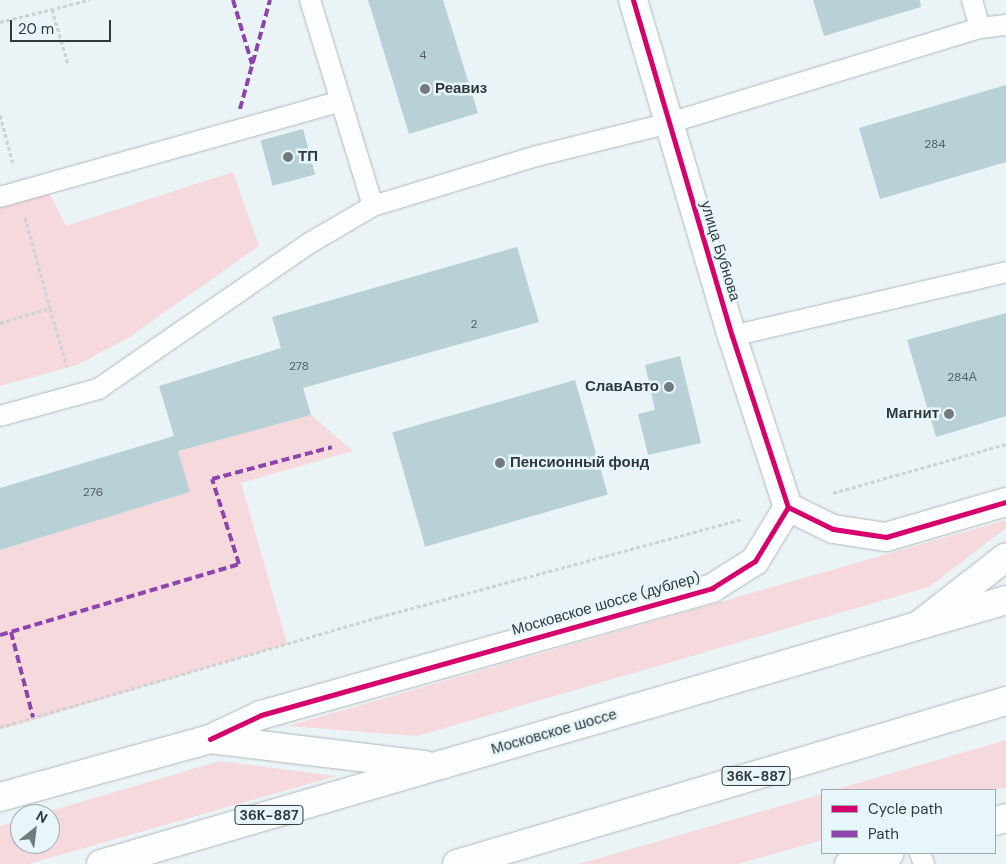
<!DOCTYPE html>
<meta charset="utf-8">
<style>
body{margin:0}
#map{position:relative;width:1006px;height:864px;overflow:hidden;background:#eaf3f6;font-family:"DM Sans",sans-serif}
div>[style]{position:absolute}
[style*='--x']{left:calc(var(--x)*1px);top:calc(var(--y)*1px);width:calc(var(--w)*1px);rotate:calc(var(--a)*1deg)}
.green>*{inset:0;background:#f5d9dc}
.building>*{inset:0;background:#b7d1d7;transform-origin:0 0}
.path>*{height:3px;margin-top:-1.5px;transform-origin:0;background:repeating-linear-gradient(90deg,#ced2d3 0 4px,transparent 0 6.5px)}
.roads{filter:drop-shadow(0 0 1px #b1b8ba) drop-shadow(0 0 1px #b1b8ba)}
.service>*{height:20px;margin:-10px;padding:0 10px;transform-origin:10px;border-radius:10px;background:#fcfdfe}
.minor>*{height:28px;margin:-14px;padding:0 14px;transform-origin:14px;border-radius:14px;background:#fcfdfe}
.primary>*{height:28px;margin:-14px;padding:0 14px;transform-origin:14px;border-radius:14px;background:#fcfdfe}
.quiet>*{height:4px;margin-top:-2px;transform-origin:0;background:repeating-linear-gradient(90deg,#8e44ad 0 8px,transparent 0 12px)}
.cycleway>*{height:5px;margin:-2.5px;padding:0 2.5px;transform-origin:2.5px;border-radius:2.5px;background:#d6006c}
.dots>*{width:14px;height:14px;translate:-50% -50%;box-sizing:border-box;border:2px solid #e6f6fa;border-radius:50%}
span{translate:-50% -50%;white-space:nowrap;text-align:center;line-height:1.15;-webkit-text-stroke:5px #e6f6fa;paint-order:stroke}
.number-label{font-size:12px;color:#545f62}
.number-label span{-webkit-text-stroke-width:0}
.shield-label span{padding:1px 4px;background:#e6f6fa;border:1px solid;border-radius:4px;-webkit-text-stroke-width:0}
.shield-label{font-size:14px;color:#33393b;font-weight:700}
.poi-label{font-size:15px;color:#33393b;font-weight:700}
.left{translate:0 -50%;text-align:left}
.right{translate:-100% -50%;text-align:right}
.street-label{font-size:15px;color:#33393b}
.legend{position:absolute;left:821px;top:789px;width:175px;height:65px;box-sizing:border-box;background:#e6f6fa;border:1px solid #9eaaae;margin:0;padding:6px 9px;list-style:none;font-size:15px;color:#33393b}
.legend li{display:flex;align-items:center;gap:10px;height:25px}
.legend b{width:25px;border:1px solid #9eaaae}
.north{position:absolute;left:10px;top:804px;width:50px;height:50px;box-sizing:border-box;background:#e6f6fa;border:1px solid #9eaaae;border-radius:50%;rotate:29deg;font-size:14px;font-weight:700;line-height:20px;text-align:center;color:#33393b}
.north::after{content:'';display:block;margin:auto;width:18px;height:22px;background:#737a7c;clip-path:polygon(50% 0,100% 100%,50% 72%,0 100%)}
.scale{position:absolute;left:10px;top:20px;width:101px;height:22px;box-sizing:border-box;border:2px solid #33393b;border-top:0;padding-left:6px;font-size:15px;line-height:18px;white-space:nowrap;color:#33393b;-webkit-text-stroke:4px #e6f6fa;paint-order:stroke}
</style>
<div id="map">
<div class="green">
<div style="clip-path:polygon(233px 172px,259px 246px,128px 338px,77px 365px,0 386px,0 205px,48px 191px,66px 226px)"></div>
<div style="clip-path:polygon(311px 415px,353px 451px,241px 483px,287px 644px,0 730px,0 550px,190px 492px,178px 451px)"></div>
<div style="clip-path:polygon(1006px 520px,1006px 528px,929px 587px,417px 736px,288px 726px)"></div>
<div style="clip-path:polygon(1006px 740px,1006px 787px,995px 790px,834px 790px)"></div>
<div style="clip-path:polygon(220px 761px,336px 776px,28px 864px,0 864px,0 826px,20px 820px,20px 844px,50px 844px,50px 814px,40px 814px)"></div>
<div style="clip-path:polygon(822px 794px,822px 840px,738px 864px,579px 864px)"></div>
</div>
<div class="building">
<div style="clip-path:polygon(368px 0,443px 0,478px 113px,409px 134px)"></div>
<div style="clip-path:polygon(813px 0,920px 0,921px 7px,824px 36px)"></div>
<div style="clip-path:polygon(1006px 85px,1006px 162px,880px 199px,859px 128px)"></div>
<div style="left:303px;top:129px;width:47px;height:44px;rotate:75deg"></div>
<div style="clip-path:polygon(517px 247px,539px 322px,303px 388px,311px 415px,178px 451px,190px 492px,0 550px,0 488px,174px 436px,159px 386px,281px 348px,272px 317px)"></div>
<div style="clip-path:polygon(1006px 313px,1006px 416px,936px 437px,907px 340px)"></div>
<div style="clip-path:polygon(680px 356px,701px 443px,648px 455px,638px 414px,655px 410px,645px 365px)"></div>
<div style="left:575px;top:380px;width:119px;height:190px;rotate:74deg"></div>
</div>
<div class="path">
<div style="--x:52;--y:9;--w:57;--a:73.8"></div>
<div style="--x:0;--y:22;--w:92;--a:-13.9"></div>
<div style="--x:0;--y:115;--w:51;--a:75.1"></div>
<div style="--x:25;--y:217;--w:94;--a:74.6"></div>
<div style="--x:0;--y:323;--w:52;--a:-16.7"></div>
<div style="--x:50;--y:308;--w:61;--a:73.9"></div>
<div style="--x:833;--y:493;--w:180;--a:-15.8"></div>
<div style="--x:0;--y:727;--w:395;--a:-16.2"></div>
<div style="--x:379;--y:617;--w:377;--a:-15.1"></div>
</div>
<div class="roads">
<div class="service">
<div style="--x:310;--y:0;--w:215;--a:73"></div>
<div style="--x:972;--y:0;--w:29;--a:74"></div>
<div style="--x:0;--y:197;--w:354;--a:-15.7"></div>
<div style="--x:732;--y:336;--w:281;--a:-13.1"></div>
<div style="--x:0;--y:416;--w:102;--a:-15.4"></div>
<div style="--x:98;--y:389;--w:255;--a:-34.6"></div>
<div style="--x:308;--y:244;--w:75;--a:-30.3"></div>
<div style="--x:373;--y:206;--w:171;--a:-17"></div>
<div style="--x:537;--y:156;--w:136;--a:-14"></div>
<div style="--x:669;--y:123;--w:325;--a:-17"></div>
<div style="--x:980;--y:28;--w:26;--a:-7"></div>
<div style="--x:920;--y:853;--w:12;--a:70"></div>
</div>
<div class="minor">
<div style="--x:633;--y:0;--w:350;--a:73.6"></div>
<div style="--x:732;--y:336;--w:180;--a:71.9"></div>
<div style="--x:788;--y:507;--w:50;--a:26.1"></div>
<div style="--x:833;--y:529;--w:54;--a:8.6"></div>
<div style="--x:886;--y:537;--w:125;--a:-16.3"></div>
<div style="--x:919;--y:625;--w:110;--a:-38"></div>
<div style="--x:210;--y:739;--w:56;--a:-25.2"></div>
<div style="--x:261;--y:715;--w:469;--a:-15.7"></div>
<div style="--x:712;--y:588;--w:51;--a:-32.1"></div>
<div style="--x:755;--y:561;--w:63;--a:-58.6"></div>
<div style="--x:995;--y:821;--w:11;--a:-15"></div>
<div style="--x:849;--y:864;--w:42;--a:-15"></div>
</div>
<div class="primary">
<div style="--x:0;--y:797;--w:218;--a:-15.4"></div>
<div style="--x:210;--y:739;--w:217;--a:6.9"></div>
<div style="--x:101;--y:864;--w:943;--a:-16.26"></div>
<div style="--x:457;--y:864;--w:573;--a:-16.54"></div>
</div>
</div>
<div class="quiet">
<div style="--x:233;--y:0;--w:67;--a:73.5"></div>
<div style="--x:240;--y:109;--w:113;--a:-74.6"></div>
<div style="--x:11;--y:632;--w:88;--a:75.5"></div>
<div style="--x:0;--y:635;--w:249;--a:-16.5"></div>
<div style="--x:239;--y:564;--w:89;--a:-107.6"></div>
<div style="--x:212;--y:479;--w:124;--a:-14.9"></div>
</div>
<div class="cycleway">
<div style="--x:633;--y:0;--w:350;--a:73.6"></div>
<div style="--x:732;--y:336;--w:180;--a:71.9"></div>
<div style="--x:788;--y:507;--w:50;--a:26.1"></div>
<div style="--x:833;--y:529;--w:54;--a:8.6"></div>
<div style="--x:886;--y:537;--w:125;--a:-16.3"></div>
<div style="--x:210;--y:739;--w:56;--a:-25.2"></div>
<div style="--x:261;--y:715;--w:469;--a:-15.7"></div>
<div style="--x:712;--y:588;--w:51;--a:-32.1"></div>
<div style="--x:755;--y:561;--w:63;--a:-58.6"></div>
</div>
<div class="dots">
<div style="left:425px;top:89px;background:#737a7c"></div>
<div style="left:288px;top:157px;background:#737a7c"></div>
<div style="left:669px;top:387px;background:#737a7c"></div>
<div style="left:949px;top:414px;background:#737a7c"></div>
<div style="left:500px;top:463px;background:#737a7c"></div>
</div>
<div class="number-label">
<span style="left:423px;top:56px">4</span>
<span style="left:935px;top:145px">284</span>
<span style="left:474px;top:325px">2</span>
<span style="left:299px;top:367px">278</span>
<span style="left:962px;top:378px">284А</span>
<span style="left:93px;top:493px">276</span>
</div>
<div class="shield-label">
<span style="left:756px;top:776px">36К-887</span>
<span style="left:269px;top:815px">36К-887</span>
</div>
<div class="poi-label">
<span class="left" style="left:435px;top:89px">Реавиз</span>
<span class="left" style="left:298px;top:157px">ТП</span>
<span class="right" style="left:659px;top:387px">СлавАвто</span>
<span class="right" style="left:939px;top:414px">Магнит</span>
<span class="left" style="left:510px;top:463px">Пенсионный фонд</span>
</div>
<div class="street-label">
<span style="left:720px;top:251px;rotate:73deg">улица Бубнова</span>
<span style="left:606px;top:604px;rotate:-16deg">Московское шоссе (дублер)</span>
<span style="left:554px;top:732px;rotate:-16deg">Московское шоссе</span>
</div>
<ul class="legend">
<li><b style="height:6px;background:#d6006c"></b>Cycle path</li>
<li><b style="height:6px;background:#8e44ad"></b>Path</li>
</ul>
<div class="north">N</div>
<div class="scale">20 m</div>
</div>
